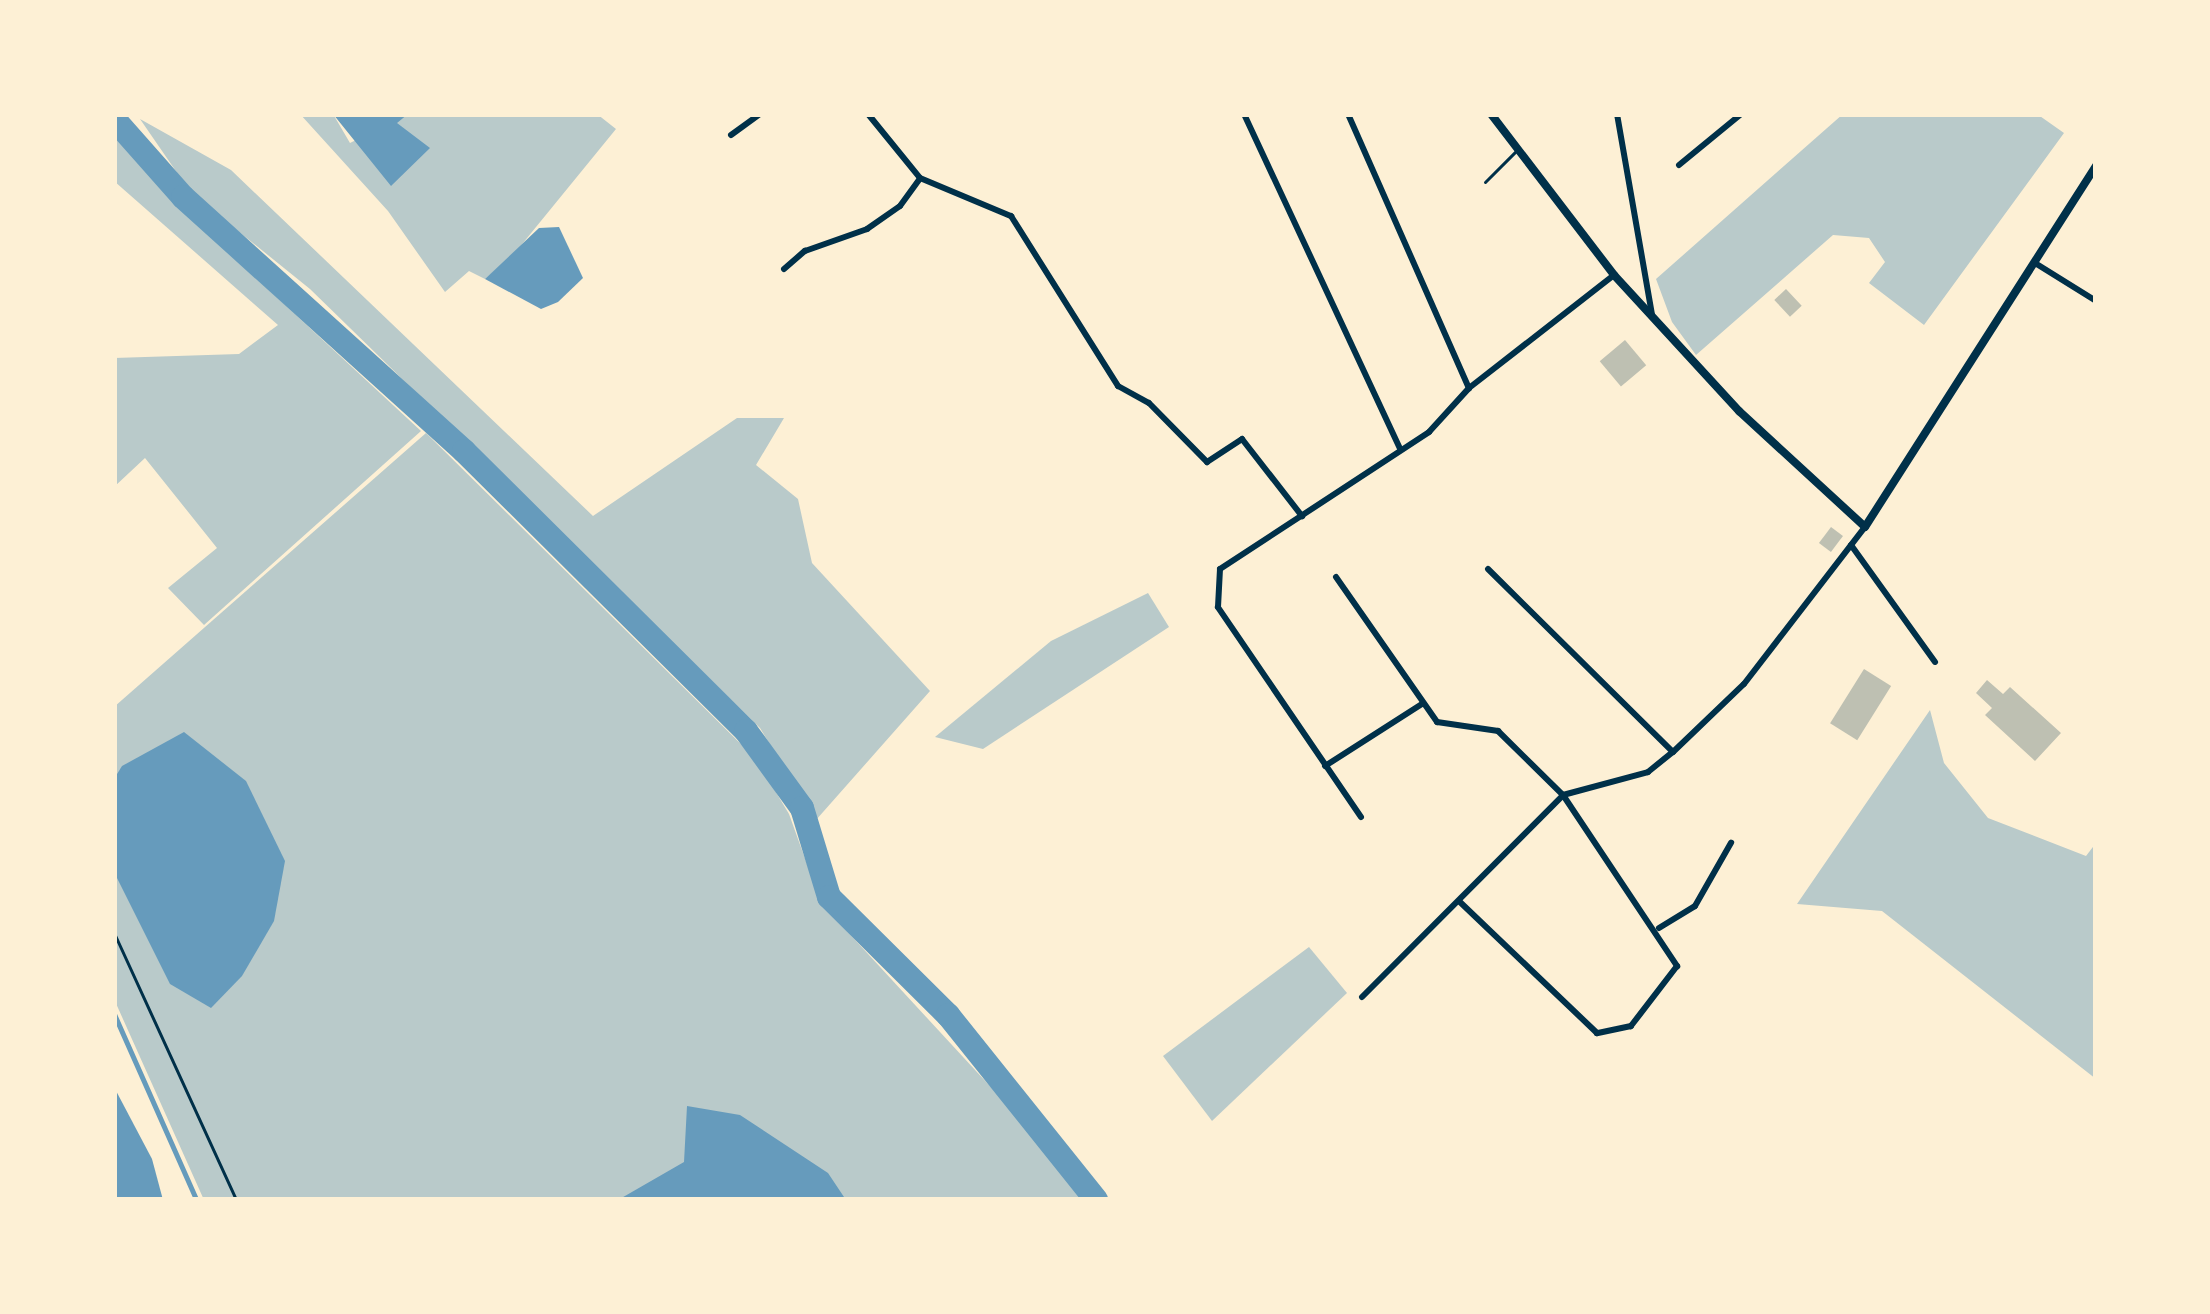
<!DOCTYPE html>
<style>
body{margin:0}
#map{position:relative;width:2210px;height:1314px;overflow:hidden;background:#fdf0d5;font-family:Arial,sans-serif}
div>[style]{position:absolute}
[style*='--x']{left:calc(var(--x)*1px);top:calc(var(--y)*1px);width:calc(var(--w)*1px);rotate:calc(var(--a)*1deg)}
.green>*{inset:0;background:#b9caca}
.water>*{inset:0;background:#669bbc}
.stream>*{height:4.5px;margin:-2.25px;padding:0 2.25px;transform-origin:2.25px;border-radius:2.25px;background:#669bbc}
.river>*{height:24px;margin:-12px;padding:0 12px;transform-origin:12px;border-radius:12px;background:#669bbc}
.building>*{inset:0;background:#bec0b2;transform-origin:0 0}
.path>*{height:3px;margin:-1.5px;padding:0 1.5px;transform-origin:1.5px;border-radius:1.5px;background:#003049}
.service>*{height:3px;margin:-1.5px;padding:0 1.5px;transform-origin:1.5px;border-radius:1.5px;background:#003049}
.minor>*{height:6px;margin:-3px;padding:0 3px;transform-origin:3px;border-radius:3px;background:#003049}
.tertiary>*{height:8px;margin:-4px;padding:0 4px;transform-origin:4px;border-radius:4px;background:#003049}
span{translate:-50% -50%;white-space:nowrap;text-align:center;line-height:1.15;-webkit-text-stroke:9px #fdf0d5;paint-order:stroke}
.frame{position:absolute;inset:0;border:117px solid #fdf0d5;pointer-events:none}
</style>
<div id="map">
<div class="green">
<div style="clip-path:polygon(300px 114px,333px 114px,350px 143px,408px 114px,597px 114px,616px 129px,514px 254px,485px 279px,469px 271px,445px 292px,388px 211px)"></div>
<div style="clip-path:polygon(1843px 114px,2037px 114px,2064px 133px,1924px 325px,1869px 283px,1885px 262px,1869px 238px,1833px 235px,1696px 355px,1672px 322px,1656px 279px)"></div>
<div style="clip-path:polygon(140px 119px,231px 170px,593px 516px,737px 418px,784px 418px,756px 465px,798px 499px,812px 563px,930px 691px,816px 820px,760px 728px,310px 289px,191px 193px)"></div>
<div style="clip-path:polygon(114px 133px,178px 206px,421px 431px,204px 625px,168px 588px,217px 548px,145px 458px,114px 487px,114px 358px,239px 354px,278px 325px,114px 181px)"></div>
<div style="clip-path:polygon(426px 433px,756px 759px,789px 814px,821px 903px,1059px 1161px,1082px 1200px,204px 1200px,114px 999px,114px 707px)"></div>
<div style="clip-path:polygon(1148px 593px,1169px 627px,983px 749px,935px 737px,1051px 641px)"></div>
<div style="clip-path:polygon(1930px 710px,1944px 763px,1988px 818px,2086px 856px,2096px 843px,2096px 1079px,1882px 911px,1797px 904px)"></div>
<div style="clip-path:polygon(1309px 947px,1347px 993px,1212px 1121px,1163px 1056px)"></div>
</div>
<div class="water">
<div style="clip-path:polygon(333px 114px,408px 114px,397px 123px,430px 148px,391px 186px)"></div>
<div style="clip-path:polygon(559px 227px,583px 278px,558px 302px,541px 309px,485px 279px,539px 228px)"></div>
<div style="clip-path:polygon(184px 732px,246px 781px,285px 861px,274px 921px,242px 976px,211px 1008px,170px 984px,114px 872px,114px 779px,122px 766px)"></div>
<div style="clip-path:polygon(114px 1087px,152px 1159px,163px 1200px,114px 1200px)"></div>
<div style="clip-path:polygon(687px 1106px,740px 1115px,828px 1173px,846px 1200px,618px 1200px,684px 1162px)"></div>
</div>
<div class="stream">
<div style="--x:114;--y:1013;--w:205;--a:66.1"></div>
</div>
<div class="river">
<div style="--x:114;--y:119;--w:104;--a:48.5"></div>
<div style="--x:183;--y:197;--w:379;--a:42.1"></div>
<div style="--x:464;--y:451;--w:397;--a:44.8"></div>
<div style="--x:746;--y:731;--w:95;--a:54"></div>
<div style="--x:802;--y:808;--w:93;--a:73.1"></div>
<div style="--x:829;--y:897;--w:168;--a:44.8"></div>
<div style="--x:948;--y:1015;--w:237;--a:51.3"></div>
</div>
<div class="building">
<div style="left:1786px;top:289px;width:23px;height:16px;rotate:47deg"></div>
<div style="left:1625px;top:340px;width:33px;height:33px;rotate:50deg"></div>
<div style="left:1831px;top:527px;width:15px;height:20px;rotate:37deg"></div>
<div style="left:1864px;top:669px;width:32px;height:64px;rotate:32deg"></div>
<div style="clip-path:polygon(1987px 680px,2003px 694px,2010px 687px,2061px 733px,2035px 761px,1985px 715px,1992px 708px,1976px 693px)"></div>
</div>
<div class="path">
<div style="--x:114;--y:933;--w:294;--a:65.4"></div>
</div>
<div class="service">
<div style="--x:1485;--y:182;--w:45;--a:-45"></div>
</div>
<div class="minor">
<div style="--x:868;--y:114;--w:82;--a:50.9"></div>
<div style="--x:920;--y:178;--w:99;--a:22.7"></div>
<div style="--x:1011;--y:216;--w:201;--a:57.8"></div>
<div style="--x:1118;--y:386;--w:35;--a:29"></div>
<div style="--x:1149;--y:403;--w:83;--a:45.5"></div>
<div style="--x:1207;--y:462;--w:42;--a:-33.3"></div>
<div style="--x:1242;--y:439;--w:98;--a:52.1"></div>
<div style="--x:1244;--y:114;--w:369;--a:65"></div>
<div style="--x:1348;--y:114;--w:300;--a:66.2"></div>
<div style="--x:1617;--y:114;--w:203;--a:80.1"></div>
<div style="--x:731;--y:135;--w:36;--a:-36"></div>
<div style="--x:1679;--y:165;--w:80;--a:-39.4"></div>
<div style="--x:2035;--y:263;--w:72;--a:31.9"></div>
<div style="--x:784;--y:269;--w:28;--a:-41"></div>
<div style="--x:805;--y:251;--w:66;--a:-19.5"></div>
<div style="--x:867;--y:229;--w:40;--a:-34.9"></div>
<div style="--x:900;--y:206;--w:34;--a:-54"></div>
<div style="--x:1851;--y:545;--w:144;--a:54.3"></div>
<div style="--x:1488;--y:569;--w:260;--a:44.7"></div>
<div style="--x:1336;--y:577;--w:177;--a:55.1"></div>
<div style="--x:1437;--y:722;--w:62;--a:8.4"></div>
<div style="--x:1498;--y:731;--w:91;--a:44.6"></div>
<div style="--x:1563;--y:795;--w:206;--a:56.3"></div>
<div style="--x:1677;--y:966;--w:76;--a:127.5"></div>
<div style="--x:1631;--y:1026;--w:35;--a:168"></div>
<div style="--x:1597;--y:1033;--w:191;--a:-136.3"></div>
<div style="--x:1325;--y:766;--w:115;--a:-32.6"></div>
<div style="--x:1361;--y:817;--w:254;--a:-124.3"></div>
<div style="--x:1218;--y:607;--w:38;--a:-87"></div>
<div style="--x:1220;--y:569;--w:250;--a:-33.2"></div>
<div style="--x:1429;--y:432;--w:59;--a:-47.7"></div>
<div style="--x:1469;--y:388;--w:184;--a:-37.9"></div>
<div style="--x:1659;--y:928;--w:42;--a:-31.4"></div>
<div style="--x:1695;--y:906;--w:73;--a:-60.3"></div>
<div style="--x:1362;--y:997;--w:285;--a:-45.1"></div>
<div style="--x:1563;--y:795;--w:88;--a:-15.1"></div>
<div style="--x:1648;--y:772;--w:32;--a:-39"></div>
<div style="--x:1673;--y:752;--w:98;--a:-43.8"></div>
<div style="--x:1744;--y:684;--w:198;--a:-52.4"></div>
</div>
<div class="tertiary">
<div style="--x:1491;--y:114;--w:203;--a:52.6"></div>
<div style="--x:1614;--y:275;--w:185;--a:47.4"></div>
<div style="--x:1739;--y:411;--w:171;--a:42.6"></div>
<div style="--x:1865;--y:527;--w:429;--a:-57.4"></div>
</div>
<div class="frame"></div>
</div>
